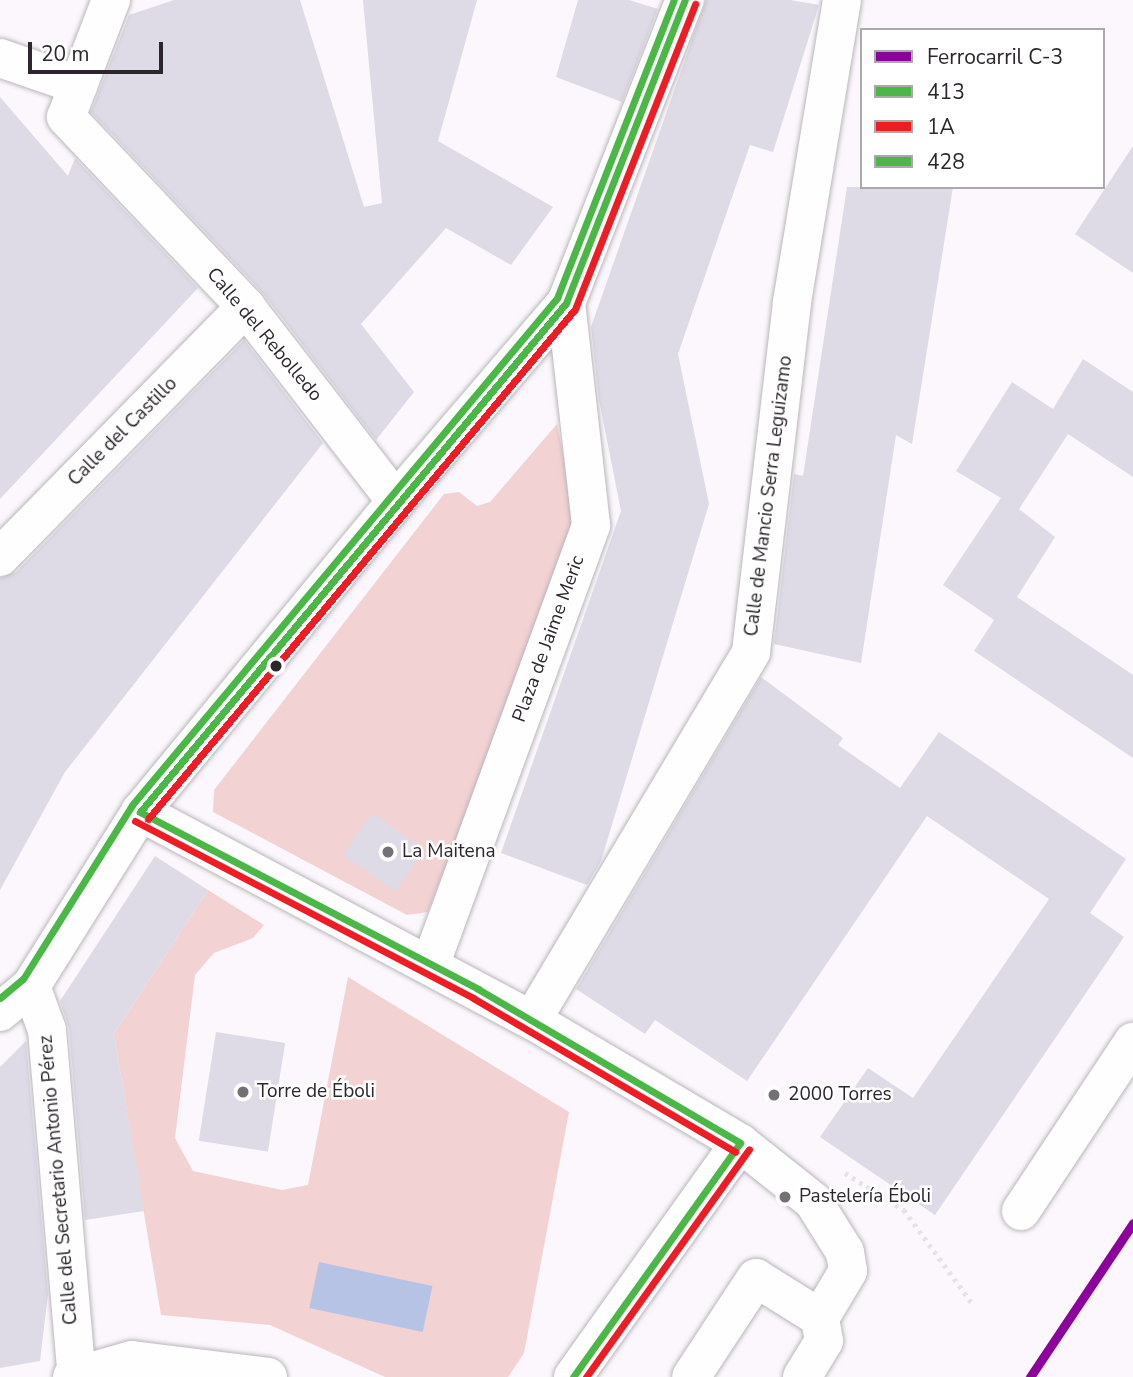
<!DOCTYPE html>
<meta charset="utf-8">
<style>
body{margin:0}
#map{position:relative;width:1133px;height:1377px;overflow:hidden;background:#fbf7fc;font-family:"Nunito Sans",sans-serif}
div>[style]{position:absolute}
[style*='--x']{left:calc(var(--x)*1px);top:calc(var(--y)*1px);width:calc(var(--w)*1px);rotate:calc(var(--a)*1deg)}
.green>*{inset:0;background:#f3d2d3}
.water>*{inset:0;background:#b7c3e5;transform-origin:0 0}
.building>*{inset:0;background:#dedae6;transform-origin:0 0}
.path>*{height:4.5px;margin-top:-2.25px;transform-origin:0;background:repeating-linear-gradient(90deg,#e5e3e5 0 3.5px,transparent 0 8.5px)}
.roads{filter:drop-shadow(0 0 2px #bab6bb) drop-shadow(0 0 2px #bab6bb)}
.minor>*{height:38px;margin:-19px;padding:0 19px;transform-origin:19px;border-radius:19px;background:#fefeff}
.bus-1>*{height:7px;margin:-3.5px;padding:0 3.5px;transform-origin:3.5px;border-radius:3.5px;background:#4ab747}
.bus-2>*{height:7px;margin:-3.5px;padding:0 3.5px;transform-origin:3.5px;border-radius:3.5px;background:#ee1c25}
.bus-3>*{height:7px;margin:-3.5px;padding:0 3.5px;transform-origin:3.5px;border-radius:3.5px;background:#4ab747}
.rail-1>*{height:9px;margin:-4.5px;padding:0 4.5px;transform-origin:4.5px;border-radius:4.5px;background:#8b039b}
.dots>*{width:19px;height:19px;translate:-50% -50%;box-sizing:border-box;border:4px solid #fff;border-radius:50%}
span{translate:-50% -50%;white-space:nowrap;text-align:center;line-height:1.15;-webkit-text-stroke:5px #fff;paint-order:stroke}
.street-label{font-size:19px;color:#2d272d}
.poi-label{font-size:19px;color:#2d272d}
.left{translate:0 -50%;text-align:left}
.legend{position:absolute;left:860px;top:28px;width:245px;height:161px;box-sizing:border-box;background:#fff;border:2px solid #aba9ab;margin:0;padding:9px 12px;list-style:none;font-size:21px;color:#2d272d}
.legend li{display:flex;align-items:center;gap:14px;height:35px}
.legend b{width:35px;border:2px solid #aba9ab}
.scale{position:absolute;left:28px;top:42px;width:135px;height:32px;box-sizing:border-box;border:4px solid #2d272d;border-top:0;padding-left:9px;font-size:21px;line-height:24px;white-space:nowrap;color:#2d272d;-webkit-text-stroke:5px #fff;paint-order:stroke}
</style>
<div id="map">
<div class="green">
<div style="clip-path:polygon(557px 424px,577px 525px,428px 912px,407px 915px,213px 812px,214px 790px,444px 494px,459px 492px,477px 506px,490px 502px)"></div>
<div style="clip-path:polygon(208px 890px,264px 925px,253px 938px,214px 953px,195px 975px,175px 1138px,193px 1171px,282px 1190px,308px 1185px,348px 977px,569px 1112px,524px 1353px,508px 1377px,385px 1377px,270px 1325px,161px 1315px,114px 1034px)"></div>
</div>
<div class="water">
<div style="left:319px;top:1262px;width:116px;height:47px;rotate:12deg"></div>
</div>
<div class="building">
<div style="clip-path:polygon(174px 0,300px 0,364px 207px,382px 203px,363px 0,477px 0,438px 141px,553px 207px,511px 265px,446px 228px,361px 324px,414px 392px,376px 440px,262px 292px,91px 112px,129px 15px)"></div>
<div style="clip-path:polygon(578px 0,629px 0,658px 9px,622px 102px,556px 77px)"></div>
<div style="clip-path:polygon(706px 0,790px 0,819px 5px,773px 152px,750px 145px,678px 354px,709px 504px,601px 861px,587px 885px,501px 853px,621px 511px,599px 400px,591px 327px)"></div>
<div style="clip-path:polygon(0 97px,68px 176px,75px 158px,198px 288px,0 499px)"></div>
<div style="clip-path:polygon(1133px 146px,1133px 273px,1075px 234px)"></div>
<div style="clip-path:polygon(847px 187px,953px 187px,912px 444px,896px 435px,861px 663px,774px 644px,794px 474px,803px 476px)"></div>
<div style="clip-path:polygon(244px 340px,323px 443px,65px 772px,0 890px,0 578px,16px 572px)"></div>
<div style="clip-path:polygon(1083px 359px,1133px 392px,1133px 477px,1068px 434px,1019px 509px,1055px 537px,1017px 597px,1133px 675px,1133px 758px,974px 651px,994px 620px,943px 585px,1001px 498px,956px 471px,1012px 382px,1053px 409px)"></div>
<div style="clip-path:polygon(761px 677px,843px 738px,838px 745px,900px 788px,939px 732px,1126px 859px,1090px 913px,1124px 937px,935px 1215px,820px 1137px,868px 1068px,913px 1098px,1049px 899px,927px 816px,747px 1081px,655px 1020px,645px 1034px,576px 989px)"></div>
<div style="left:372px;top:813px;width:64px;height:51px;rotate:35deg"></div>
<div style="clip-path:polygon(155px 856px,208px 890px,114px 1034px,144px 1211px,85px 1220px,69px 1028px,60px 1001px)"></div>
<div style="left:216px;top:1032px;width:70px;height:110px;rotate:9deg"></div>
<div style="clip-path:polygon(26px 1041px,48px 1294px,40px 1361px,0 1368px,0 1067px)"></div>
</div>
<div class="path">
<div style="--x:845;--y:1173;--w:70;--a:32.1"></div>
<div style="--x:904;--y:1210;--w:115;--a:53.8"></div>
</div>
<div class="roads">
<div class="minor">
<div style="--x:111;--y:0;--w:125;--a:111"></div>
<div style="--x:66;--y:117;--w:262;--a:46.5"></div>
<div style="--x:246;--y:307;--w:245;--a:52.3"></div>
<div style="--x:0;--y:58;--w:83;--a:19.1"></div>
<div style="--x:0;--y:557;--w:351;--a:-45.5"></div>
<div style="--x:140;--y:812;--w:444;--a:28"></div>
<div style="--x:532;--y:1020;--w:242;--a:30.6"></div>
<div style="--x:740;--y:1143;--w:93;--a:38.5"></div>
<div style="--x:813;--y:1201;--w:60;--a:57.9"></div>
<div style="--x:845;--y:1252;--w:19;--a:81"></div>
<div style="--x:848;--y:1271;--w:55;--a:120.8"></div>
<div style="--x:820;--y:1318;--w:75;--a:-148"></div>
<div style="--x:756;--y:1278;--w:118;--a:123.3"></div>
<div style="--x:431;--y:963;--w:466;--a:-69.9"></div>
<div style="--x:591;--y:525;--w:223;--a:-96.4"></div>
<div style="--x:31;--y:986;--w:47;--a:70"></div>
<div style="--x:47;--y:1030;--w:348;--a:85.1"></div>
<div style="--x:0;--y:1012;--w:40;--a:-40"></div>
<div style="--x:31;--y:986;--w:205;--a:-57.9"></div>
<div style="--x:140;--y:812;--w:403;--a:-50.5"></div>
<div style="--x:396;--y:501;--w:261;--a:-49.4"></div>
<div style="--x:566;--y:303;--w:326;--a:-68.6"></div>
<div style="--x:532;--y:1020;--w:428;--a:-59.2"></div>
<div style="--x:751;--y:652;--w:352;--a:-83.3"></div>
<div style="--x:792;--y:302;--w:306;--a:-80.6"></div>
<div style="--x:1021;--y:1211;--w:203;--a:-56.5"></div>
<div style="--x:72;--y:1377;--w:62;--a:-15.8"></div>
<div style="--x:132;--y:1360;--w:137;--a:7.1"></div>
<div style="--x:573;--y:1377;--w:287;--a:-54.5"></div>
<div style="--x:802;--y:1377;--w:42;--a:-58.6"></div>
<div style="--x:824;--y:1341;--w:23;--a:-100"></div>
</div>
</div>
<div class="bus-1">
<div style="--x:140;--y:812;--w:664;--a:-50.07"></div>
<div style="--x:566;--y:303;--w:326;--a:-68.6"></div>
<div style="--x:140;--y:812;--w:382;--a:27.6"></div>
<div style="--x:478;--y:989;--w:304;--a:30.4"></div>
<div style="--x:573;--y:1377;--w:287;--a:-54.5"></div>
</div>
<div class="bus-2">
<div style="--x:148;--y:819;--w:665;--a:-50.06"></div>
<div style="--x:575;--y:309;--w:328;--a:-68.5"></div>
<div style="--x:135;--y:821;--w:382;--a:27.6"></div>
<div style="--x:473;--y:998;--w:304;--a:30.4"></div>
<div style="--x:586;--y:1377;--w:280;--a:-54.4"></div>
</div>
<div class="bus-3">
<div style="--x:0;--y:998;--w:30;--a:-40"></div>
<div style="--x:23;--y:979;--w:205;--a:-57.9"></div>
<div style="--x:132;--y:805;--w:662;--a:-50.03"></div>
<div style="--x:557;--y:298;--w:320;--a:-68.6"></div>
</div>
<div class="rail-1">
<div style="--x:1030;--y:1377;--w:185;--a:-56.2"></div>
</div>
<div class="dots">
<div style="left:276px;top:666px;background:#2d272d"></div>
<div style="left:388px;top:852px;background:#757075"></div>
<div style="left:243px;top:1092px;background:#757075"></div>
<div style="left:774px;top:1095px;background:#757075"></div>
<div style="left:785px;top:1197px;background:#757075"></div>
</div>
<div class="street-label">
<span style="left:264px;top:335px;rotate:50deg">Calle del Rebolledo</span>
<span style="left:123px;top:432px;rotate:-45deg">Calle del Castillo</span>
<span style="left:769px;top:496px;rotate:-83deg">Calle de Mancio Serra Leguizamo</span>
<span style="left:549px;top:639px;rotate:-70deg">Plaza de Jaime Meric</span>
<span style="left:59px;top:1180px;rotate:-95deg">Calle del Secretario Antonio Pérez</span>
</div>
<div class="poi-label">
<span class="left" style="left:402px;top:852px">La Maitena</span>
<span class="left" style="left:257px;top:1092px">Torre de Éboli</span>
<span class="left" style="left:788px;top:1095px">2000 Torres</span>
<span class="left" style="left:799px;top:1197px">Pastelería Éboli</span>
</div>
<ul class="legend">
<li><b style="height:9px;background:#8b039b"></b>Ferrocarril C-3</li>
<li><b style="height:9px;background:#4ab747"></b>413</li>
<li><b style="height:9px;background:#ee1c25"></b>1A</li>
<li><b style="height:9px;background:#4ab747"></b>428</li>
</ul>
<div class="scale">20 m</div>
</div>
